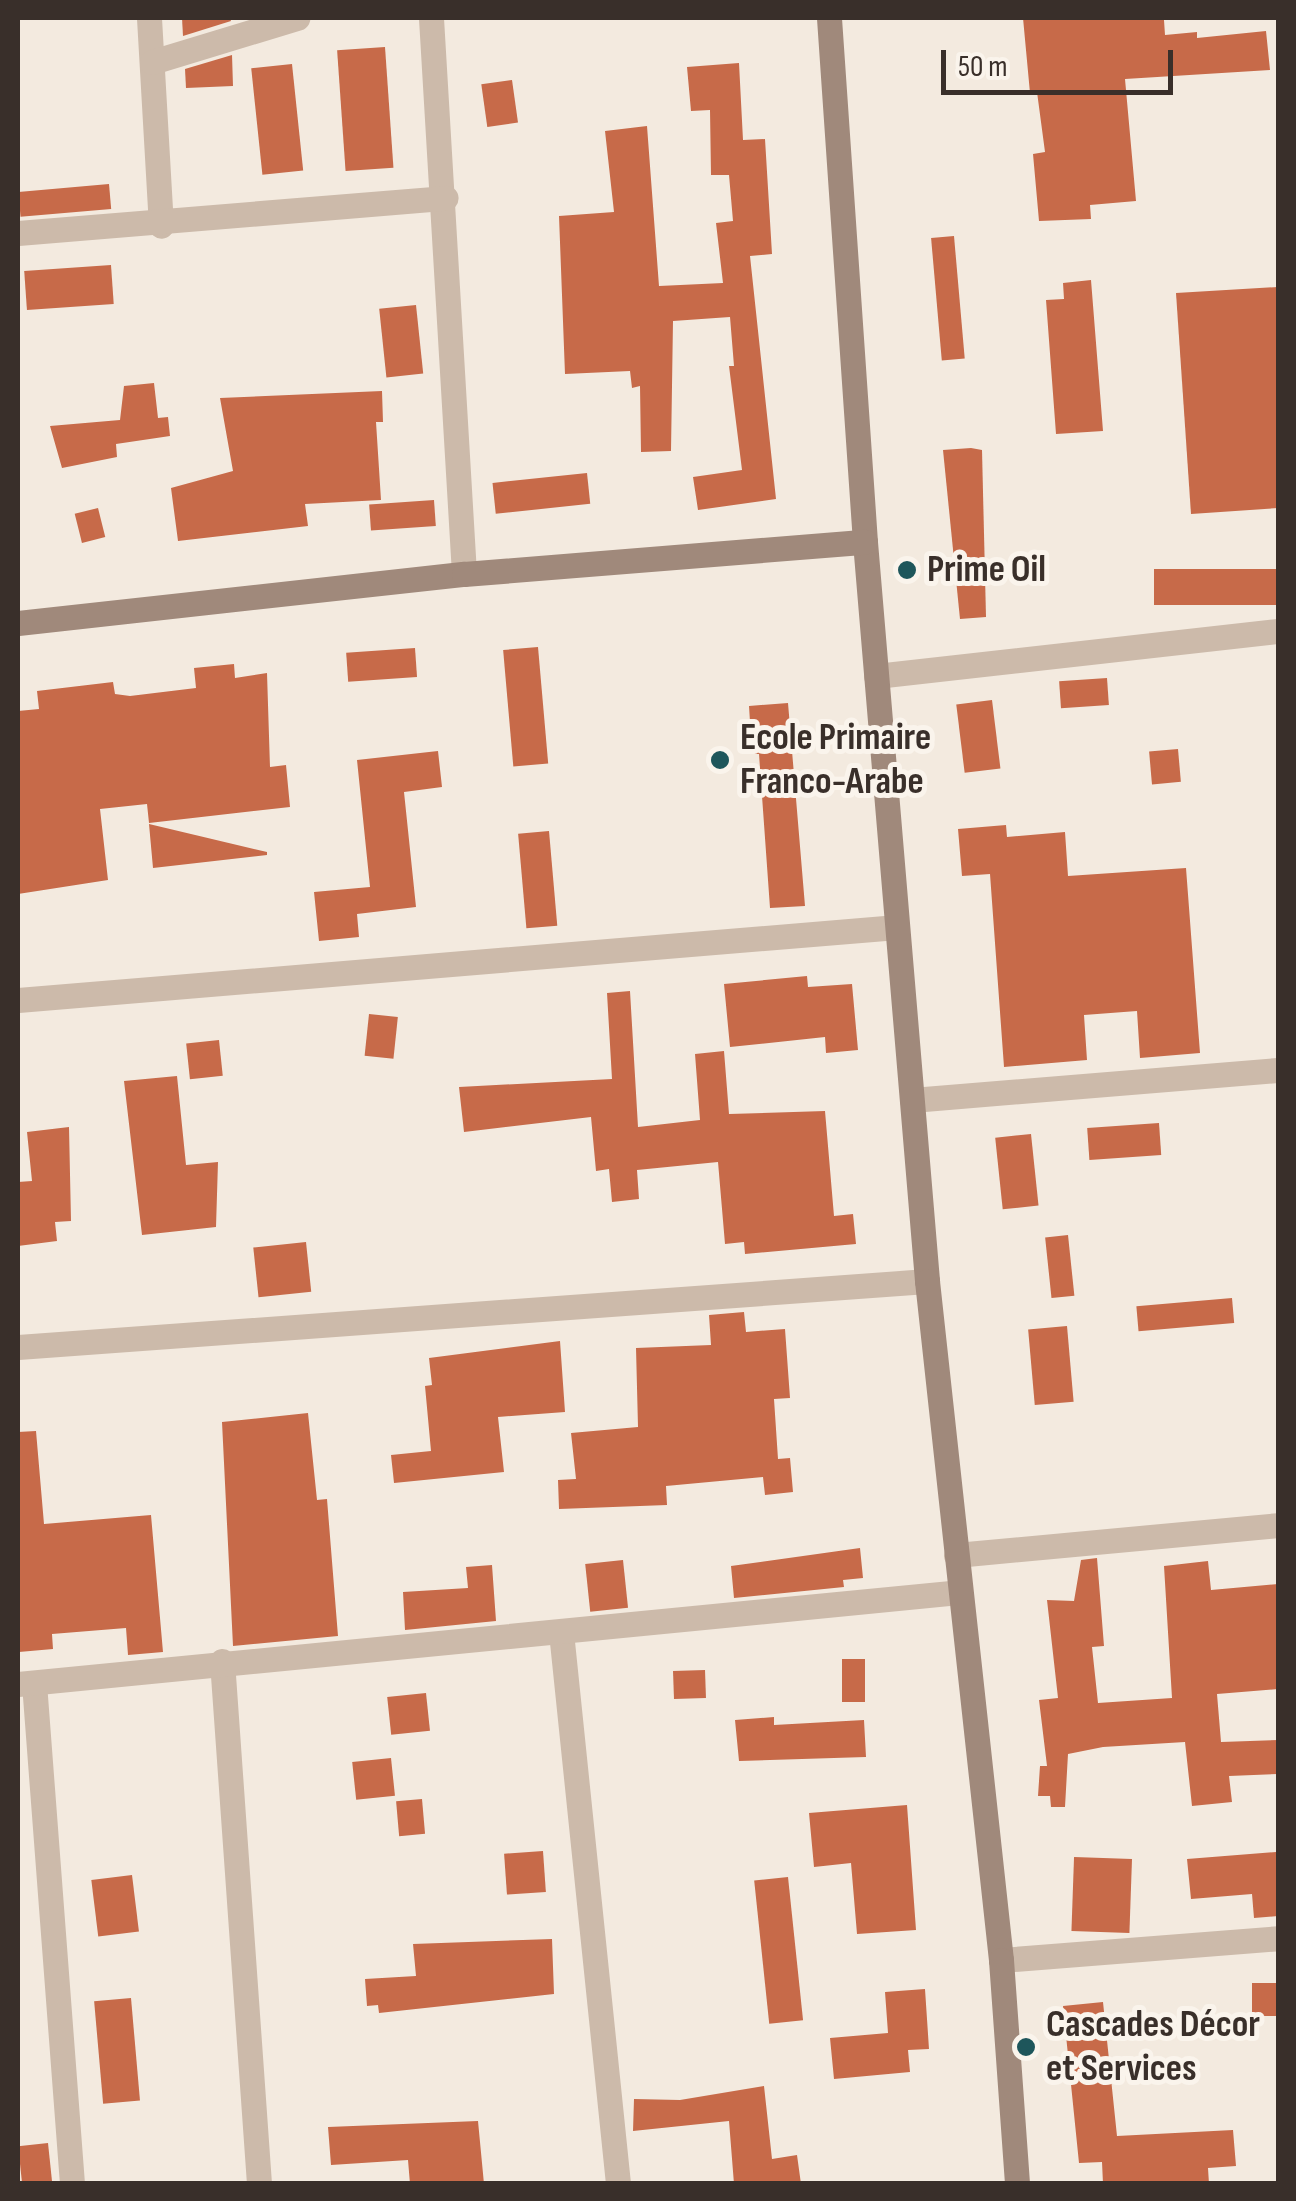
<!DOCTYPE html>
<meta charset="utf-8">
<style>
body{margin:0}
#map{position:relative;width:1296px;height:2201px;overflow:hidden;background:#f3eadf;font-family:"Sofia Sans Condensed",sans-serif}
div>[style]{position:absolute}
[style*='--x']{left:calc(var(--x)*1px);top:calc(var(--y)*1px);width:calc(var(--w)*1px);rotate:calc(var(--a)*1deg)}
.building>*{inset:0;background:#c76a49;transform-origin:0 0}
.street>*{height:25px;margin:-12.5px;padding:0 12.5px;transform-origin:12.5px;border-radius:12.5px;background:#ccbaaa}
.secondary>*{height:25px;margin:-12.5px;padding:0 12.5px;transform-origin:12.5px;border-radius:12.5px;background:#a0897b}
.dots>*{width:28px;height:28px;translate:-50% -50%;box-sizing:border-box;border:5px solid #faf4ec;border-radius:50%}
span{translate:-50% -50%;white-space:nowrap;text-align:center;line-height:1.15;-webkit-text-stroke:10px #faf4ec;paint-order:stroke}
.poi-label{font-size:38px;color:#392f2a;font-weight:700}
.left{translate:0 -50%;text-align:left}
.frame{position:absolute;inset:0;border:20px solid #392f2a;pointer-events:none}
.scale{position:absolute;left:941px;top:50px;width:232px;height:45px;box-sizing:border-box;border:5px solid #392f2a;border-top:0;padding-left:12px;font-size:30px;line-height:35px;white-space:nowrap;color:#392f2a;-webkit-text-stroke:8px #faf4ec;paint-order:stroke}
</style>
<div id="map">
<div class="building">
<div style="clip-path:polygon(182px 18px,230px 18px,231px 21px,183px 36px)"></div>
<div style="clip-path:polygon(1023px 18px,1164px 20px,1165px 35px,1197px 32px,1197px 38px,1266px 31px,1270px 70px,1125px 79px,1136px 201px,1090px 205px,1091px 219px,1039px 221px,1033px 154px,1045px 152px,1037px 92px,1030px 93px)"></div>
<div style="left:385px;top:47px;width:121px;height:48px;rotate:86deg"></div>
<div style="clip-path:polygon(232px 55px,233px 86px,186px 88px,185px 69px)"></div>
<div style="clip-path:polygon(739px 63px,743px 140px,765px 139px,772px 254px,750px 256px,776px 499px,698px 510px,693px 477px,742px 470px,729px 366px,734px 366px,730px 317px,673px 321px,671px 451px,641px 452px,640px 386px,632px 388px,630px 371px,565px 374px,559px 216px,614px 212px,605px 131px,647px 126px,659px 286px,723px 283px,716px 223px,733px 221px,729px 175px,711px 175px,710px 110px,691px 111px,687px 67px)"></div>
<div style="left:292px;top:64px;width:107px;height:41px;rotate:84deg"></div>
<div style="left:512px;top:80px;width:43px;height:31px;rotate:82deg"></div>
<div style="left:109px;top:184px;width:25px;height:91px;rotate:85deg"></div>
<div style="left:954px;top:236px;width:123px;height:23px;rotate:85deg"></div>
<div style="left:111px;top:265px;width:39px;height:87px;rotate:86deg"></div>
<div style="clip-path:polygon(1091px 280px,1103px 431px,1056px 434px,1046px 300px,1064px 299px,1063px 283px)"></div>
<div style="clip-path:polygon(1278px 287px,1278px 508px,1191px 514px,1176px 293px)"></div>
<div style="left:416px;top:305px;width:69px;height:37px;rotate:84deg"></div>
<div style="clip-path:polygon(154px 383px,158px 418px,168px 417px,170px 436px,116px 444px,117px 457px,62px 468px,50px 426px,120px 420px,124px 386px)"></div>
<div style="clip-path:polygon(382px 391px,383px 422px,376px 422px,381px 500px,305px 504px,308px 526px,178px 541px,171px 488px,233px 471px,220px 398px)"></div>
<div style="clip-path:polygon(971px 448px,982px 450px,986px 617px,960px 619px,943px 450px)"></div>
<div style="left:587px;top:473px;width:31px;height:95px;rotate:84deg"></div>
<div style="left:434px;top:500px;width:26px;height:65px;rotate:86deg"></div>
<div style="left:98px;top:508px;width:30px;height:24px;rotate:76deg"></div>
<div style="left:1278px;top:569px;width:36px;height:124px;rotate:90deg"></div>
<div style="left:538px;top:647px;width:117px;height:35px;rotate:85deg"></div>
<div style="left:415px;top:648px;width:29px;height:69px;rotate:86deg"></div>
<div style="clip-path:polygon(234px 664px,235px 678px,267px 673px,270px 767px,286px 765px,290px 807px,149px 823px,147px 804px,100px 809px,108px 880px,18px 894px,18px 711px,39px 709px,37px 691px,113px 682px,115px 694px,130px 696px,196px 688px,194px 668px)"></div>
<div style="left:1107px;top:678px;width:27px;height:48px;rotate:86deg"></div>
<div style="left:992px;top:700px;width:69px;height:36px;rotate:83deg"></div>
<div style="clip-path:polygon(788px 703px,805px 906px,770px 908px,759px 754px,752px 754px,749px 706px)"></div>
<div style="left:1178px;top:749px;width:33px;height:29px;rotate:85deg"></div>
<div style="clip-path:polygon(438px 751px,442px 787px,404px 792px,416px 907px,357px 914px,359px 937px,319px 941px,314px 892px,370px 887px,357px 760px)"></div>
<div style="clip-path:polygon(149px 824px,267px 852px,267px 855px,153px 868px)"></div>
<div style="clip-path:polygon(1006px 825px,1007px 837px,1065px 832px,1068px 876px,1186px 868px,1200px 1053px,1140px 1058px,1137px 1011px,1084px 1015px,1087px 1060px,1004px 1067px,990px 874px,962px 876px,958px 829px)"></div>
<div style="left:549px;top:831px;width:95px;height:31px;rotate:85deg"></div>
<div style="clip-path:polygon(807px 976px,808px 987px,852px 984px,858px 1050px,826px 1053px,825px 1037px,730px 1047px,724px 984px)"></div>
<div style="clip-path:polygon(630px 991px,638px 1127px,700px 1120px,695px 1054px,724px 1051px,729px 1114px,825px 1111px,834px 1216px,853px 1214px,856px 1244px,745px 1254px,744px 1242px,725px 1244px,718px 1162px,637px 1170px,639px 1199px,612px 1202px,609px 1169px,596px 1171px,591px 1117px,464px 1132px,459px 1087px,612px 1079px,607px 993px)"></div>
<div style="left:369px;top:1014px;width:29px;height:42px;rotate:6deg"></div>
<div style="left:219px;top:1040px;width:36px;height:33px;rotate:84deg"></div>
<div style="clip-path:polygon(177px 1076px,186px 1165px,218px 1162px,216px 1227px,142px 1235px,124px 1081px)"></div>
<div style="left:1159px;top:1123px;width:32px;height:72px;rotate:86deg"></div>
<div style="clip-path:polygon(69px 1127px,71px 1221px,55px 1222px,57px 1241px,18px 1246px,18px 1182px,32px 1181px,27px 1132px)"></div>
<div style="left:1031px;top:1134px;width:72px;height:36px;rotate:84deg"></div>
<div style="left:1068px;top:1235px;width:61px;height:23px;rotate:84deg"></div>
<div style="left:306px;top:1242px;width:50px;height:53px;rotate:84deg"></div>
<div style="left:1232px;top:1298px;width:25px;height:96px;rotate:85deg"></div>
<div style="clip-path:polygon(744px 1312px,746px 1332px,785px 1329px,790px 1398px,774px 1399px,778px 1459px,790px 1458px,793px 1492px,765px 1495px,763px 1477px,666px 1486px,667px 1505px,559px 1509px,558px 1480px,576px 1479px,571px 1433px,638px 1427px,636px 1348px,711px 1345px,709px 1315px)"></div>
<div style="left:1067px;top:1326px;width:76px;height:39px;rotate:85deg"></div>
<div style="clip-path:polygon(560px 1341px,565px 1412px,498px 1417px,504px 1472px,394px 1483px,391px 1455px,431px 1451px,425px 1386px,432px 1385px,429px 1358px)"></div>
<div style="clip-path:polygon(308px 1413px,317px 1500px,327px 1499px,338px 1636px,233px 1646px,222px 1422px)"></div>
<div style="clip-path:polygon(36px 1431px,44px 1524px,151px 1515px,163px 1652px,128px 1655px,126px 1628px,52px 1634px,53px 1649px,19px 1652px,18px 1432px)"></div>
<div style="clip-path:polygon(860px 1548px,863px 1578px,843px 1580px,844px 1587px,734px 1598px,731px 1566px)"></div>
<div style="clip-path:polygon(1097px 1558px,1104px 1646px,1092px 1647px,1098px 1703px,1172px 1698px,1164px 1566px,1208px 1561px,1211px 1590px,1278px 1584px,1278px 1689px,1217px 1694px,1221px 1742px,1278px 1740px,1278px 1774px,1229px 1776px,1232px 1802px,1192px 1806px,1185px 1742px,1103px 1747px,1068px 1754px,1065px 1807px,1051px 1807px,1050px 1796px,1038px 1796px,1040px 1766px,1047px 1766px,1039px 1700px,1058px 1698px,1047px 1600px,1074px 1601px,1081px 1560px)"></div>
<div style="left:623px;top:1560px;width:48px;height:38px;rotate:84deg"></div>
<div style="clip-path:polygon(492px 1565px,496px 1621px,405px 1630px,403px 1592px,468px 1588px,466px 1567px)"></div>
<div style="left:842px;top:1659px;width:23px;height:43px"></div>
<div style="left:705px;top:1670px;width:28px;height:32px;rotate:88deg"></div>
<div style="left:426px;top:1693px;width:38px;height:39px;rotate:84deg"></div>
<div style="clip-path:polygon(774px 1717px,774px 1725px,864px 1720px,866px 1757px,739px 1761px,735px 1720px)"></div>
<div style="left:391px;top:1758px;width:38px;height:39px;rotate:84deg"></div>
<div style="left:422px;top:1799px;width:35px;height:26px;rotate:85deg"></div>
<div style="clip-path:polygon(907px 1805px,916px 1930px,857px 1934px,851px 1863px,814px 1867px,809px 1813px)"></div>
<div style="left:543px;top:1851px;width:41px;height:39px;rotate:86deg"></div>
<div style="clip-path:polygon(1276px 1852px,1278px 1916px,1254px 1918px,1252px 1894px,1191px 1899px,1187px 1859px)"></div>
<div style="left:1132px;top:1859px;width:74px;height:58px;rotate:92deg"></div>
<div style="left:132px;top:1875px;width:57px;height:41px;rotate:83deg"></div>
<div style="left:788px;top:1877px;width:144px;height:34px;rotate:84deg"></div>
<div style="clip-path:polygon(552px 1939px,554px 1994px,379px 2013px,378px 2005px,367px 2006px,365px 1979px,416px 1976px,413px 1944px)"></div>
<div style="left:1252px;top:1983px;width:26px;height:33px"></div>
<div style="clip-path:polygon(925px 1989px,929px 2049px,908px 2050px,910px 2072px,834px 2079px,830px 2038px,888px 2033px,885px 1992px)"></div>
<div style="left:131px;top:1998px;width:103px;height:37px;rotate:85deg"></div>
<div style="clip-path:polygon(1103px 2002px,1117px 2136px,1233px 2130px,1236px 2166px,1208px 2168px,1209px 2184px,1103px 2184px,1102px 2162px,1079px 2163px,1063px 2006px)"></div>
<div style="clip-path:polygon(764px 2086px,772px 2159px,797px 2155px,801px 2184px,734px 2184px,729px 2121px,633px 2131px,634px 2099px,680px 2100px)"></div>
<div style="clip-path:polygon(478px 2121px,484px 2184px,410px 2184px,408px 2160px,331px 2165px,328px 2127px)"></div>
<div style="left:48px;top:2143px;width:39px;height:30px;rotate:84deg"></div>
</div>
<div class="street">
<div style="--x:149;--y:18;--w:208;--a:86.7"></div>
<div style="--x:431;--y:18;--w:557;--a:86.6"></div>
<div style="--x:152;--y:62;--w:152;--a:-16.9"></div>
<div style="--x:18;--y:233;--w:429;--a:-4.7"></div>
<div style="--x:876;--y:676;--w:405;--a:-6.4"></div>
<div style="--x:18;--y:1000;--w:882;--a:-4.75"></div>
<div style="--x:912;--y:1100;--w:367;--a:-4.7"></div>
<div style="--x:18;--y:1347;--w:911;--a:-4.15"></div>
<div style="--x:956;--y:1555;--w:323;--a:-5.3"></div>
<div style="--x:561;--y:1632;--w:555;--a:84.1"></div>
<div style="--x:222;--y:1661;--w:524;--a:85.95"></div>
<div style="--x:34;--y:1683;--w:502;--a:85.66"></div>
<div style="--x:18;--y:1684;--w:945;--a:-5.58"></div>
<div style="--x:1001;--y:1960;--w:278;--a:-4.5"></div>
</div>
<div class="secondary">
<div style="--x:829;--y:18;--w:525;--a:86.07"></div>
<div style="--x:865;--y:542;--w:742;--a:85.2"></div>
<div style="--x:927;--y:1281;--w:683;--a:83.78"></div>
<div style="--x:1001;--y:1960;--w:225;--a:85.9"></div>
<div style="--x:18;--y:623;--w:449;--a:-6.3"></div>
<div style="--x:464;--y:574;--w:402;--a:-4.6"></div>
</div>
<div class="dots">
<div style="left:907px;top:570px;background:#1e565b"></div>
<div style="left:720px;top:760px;background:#1e565b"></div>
<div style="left:1026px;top:2047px;background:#1e565b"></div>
</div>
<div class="poi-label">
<span class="left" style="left:927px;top:570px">Prime Oil</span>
<span class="left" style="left:740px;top:760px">Ecole Primaire<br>Franco-Arabe</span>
<span class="left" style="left:1046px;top:2047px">Cascades Décor<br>et Services</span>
</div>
<div class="frame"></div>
<div class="scale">50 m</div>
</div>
